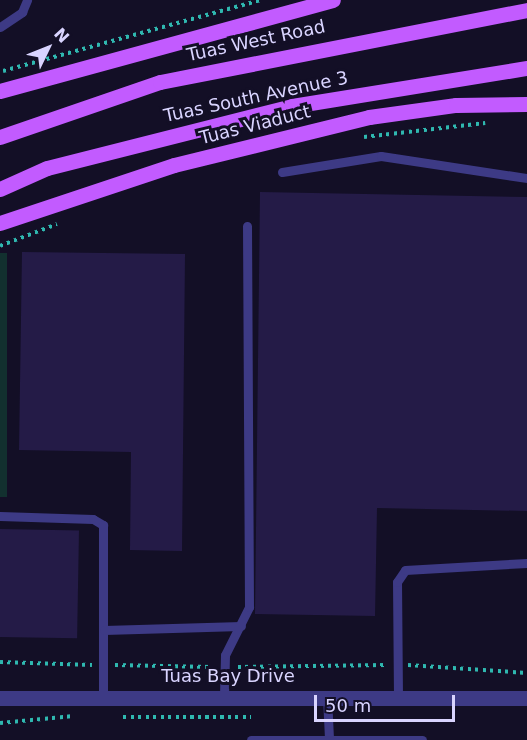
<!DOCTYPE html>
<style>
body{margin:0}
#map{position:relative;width:527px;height:740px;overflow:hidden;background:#130f26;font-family:"DejaVu Sans",sans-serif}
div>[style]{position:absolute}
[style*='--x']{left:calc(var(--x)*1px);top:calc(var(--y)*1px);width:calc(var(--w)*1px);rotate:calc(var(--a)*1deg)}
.green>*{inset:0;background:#12302f;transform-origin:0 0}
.building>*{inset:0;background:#241b47;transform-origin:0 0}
.path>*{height:4px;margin-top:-2px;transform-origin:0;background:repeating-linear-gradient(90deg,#2fb8b0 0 3px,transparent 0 7.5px)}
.service>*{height:9px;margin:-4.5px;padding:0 4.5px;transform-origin:4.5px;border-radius:4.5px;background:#3d3a85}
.minor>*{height:15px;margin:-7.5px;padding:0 7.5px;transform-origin:7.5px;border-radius:7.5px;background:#3d3a85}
.primary>*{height:15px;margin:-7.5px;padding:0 7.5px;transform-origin:7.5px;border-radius:7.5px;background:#c25bff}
span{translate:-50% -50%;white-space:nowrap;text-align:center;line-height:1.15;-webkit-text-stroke:6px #130f26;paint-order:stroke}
.street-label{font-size:18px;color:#d9d4ff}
.north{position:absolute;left:18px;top:18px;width:60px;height:60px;-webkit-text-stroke:4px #130f26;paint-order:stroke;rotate:47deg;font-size:16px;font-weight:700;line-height:24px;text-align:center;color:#d9d4ff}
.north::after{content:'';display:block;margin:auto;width:21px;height:27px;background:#d9d4ff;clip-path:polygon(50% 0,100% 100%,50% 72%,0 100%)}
.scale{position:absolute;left:314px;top:695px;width:141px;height:27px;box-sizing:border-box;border:3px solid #d9d4ff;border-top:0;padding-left:8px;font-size:18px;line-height:21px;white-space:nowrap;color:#d9d4ff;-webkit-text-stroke:4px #130f26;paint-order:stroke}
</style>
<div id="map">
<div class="green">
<div style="left:7px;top:253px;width:244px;height:8px;rotate:90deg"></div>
</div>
<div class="building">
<div style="clip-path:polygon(260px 192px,527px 197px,527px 511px,377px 508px,375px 616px,255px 614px)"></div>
<div style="clip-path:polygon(22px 252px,185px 254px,182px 551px,130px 550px,131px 452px,19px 450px)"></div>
<div style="left:0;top:529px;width:79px;height:108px;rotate:1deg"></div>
</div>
<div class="path">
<div style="--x:3;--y:71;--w:267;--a:-15.4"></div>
<div style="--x:364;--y:137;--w:122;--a:-6.6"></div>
<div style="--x:0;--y:246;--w:61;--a:-21.1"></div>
<div style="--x:0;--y:662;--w:92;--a:1.9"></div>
<div style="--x:115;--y:665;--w:97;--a:1.2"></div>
<div style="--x:408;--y:665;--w:119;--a:3.8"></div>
<div style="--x:238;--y:667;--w:148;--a:-0.8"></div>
<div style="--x:123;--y:717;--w:128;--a:0"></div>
<div style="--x:0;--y:723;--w:74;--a:-5.4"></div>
</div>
<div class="service">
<div style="--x:0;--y:27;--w:27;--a:-34"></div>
<div style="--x:22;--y:12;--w:13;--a:-67"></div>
<div style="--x:282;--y:172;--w:100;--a:-9.2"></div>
<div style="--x:381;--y:156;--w:148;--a:8.6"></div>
<div style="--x:0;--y:516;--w:93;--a:1.8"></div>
<div style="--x:93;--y:519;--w:12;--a:31"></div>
<div style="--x:103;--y:525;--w:171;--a:90"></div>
<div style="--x:104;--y:630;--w:137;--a:-1.7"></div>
<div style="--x:224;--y:696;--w:41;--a:-88.6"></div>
<div style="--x:225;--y:655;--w:54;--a:-63.4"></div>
<div style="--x:249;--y:607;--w:381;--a:-90.3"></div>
<div style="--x:327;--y:696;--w:43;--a:87.3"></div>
<div style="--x:398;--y:696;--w:114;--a:-90.5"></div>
<div style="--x:397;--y:582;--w:14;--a:-56"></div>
<div style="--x:405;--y:570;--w:122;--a:-3.3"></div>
<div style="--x:251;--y:740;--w:171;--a:0"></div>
</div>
<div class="minor">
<div style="--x:0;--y:698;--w:527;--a:0"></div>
</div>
<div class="primary">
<div style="--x:0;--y:91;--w:345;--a:-15.3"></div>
<div style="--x:0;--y:137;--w:169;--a:-19"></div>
<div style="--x:160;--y:82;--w:374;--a:-11.1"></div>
<div style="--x:0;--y:189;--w:51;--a:-24.1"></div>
<div style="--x:47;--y:168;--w:253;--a:-14.2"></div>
<div style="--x:292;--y:106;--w:238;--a:-9.2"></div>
<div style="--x:0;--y:223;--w:183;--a:-18.4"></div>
<div style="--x:174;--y:165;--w:201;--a:-13.8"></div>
<div style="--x:369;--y:117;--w:88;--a:-7.9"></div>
<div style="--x:456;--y:105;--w:71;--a:-0.8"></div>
</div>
<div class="street-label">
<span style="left:256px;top:41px;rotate:-12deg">Tuas West Road</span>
<span style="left:256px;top:97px;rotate:-12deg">Tuas South Avenue 3</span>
<span style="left:255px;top:125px;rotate:-14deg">Tuas Viaduct</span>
<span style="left:228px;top:676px">Tuas Bay Drive</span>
</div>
<div class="north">N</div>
<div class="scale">50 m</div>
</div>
